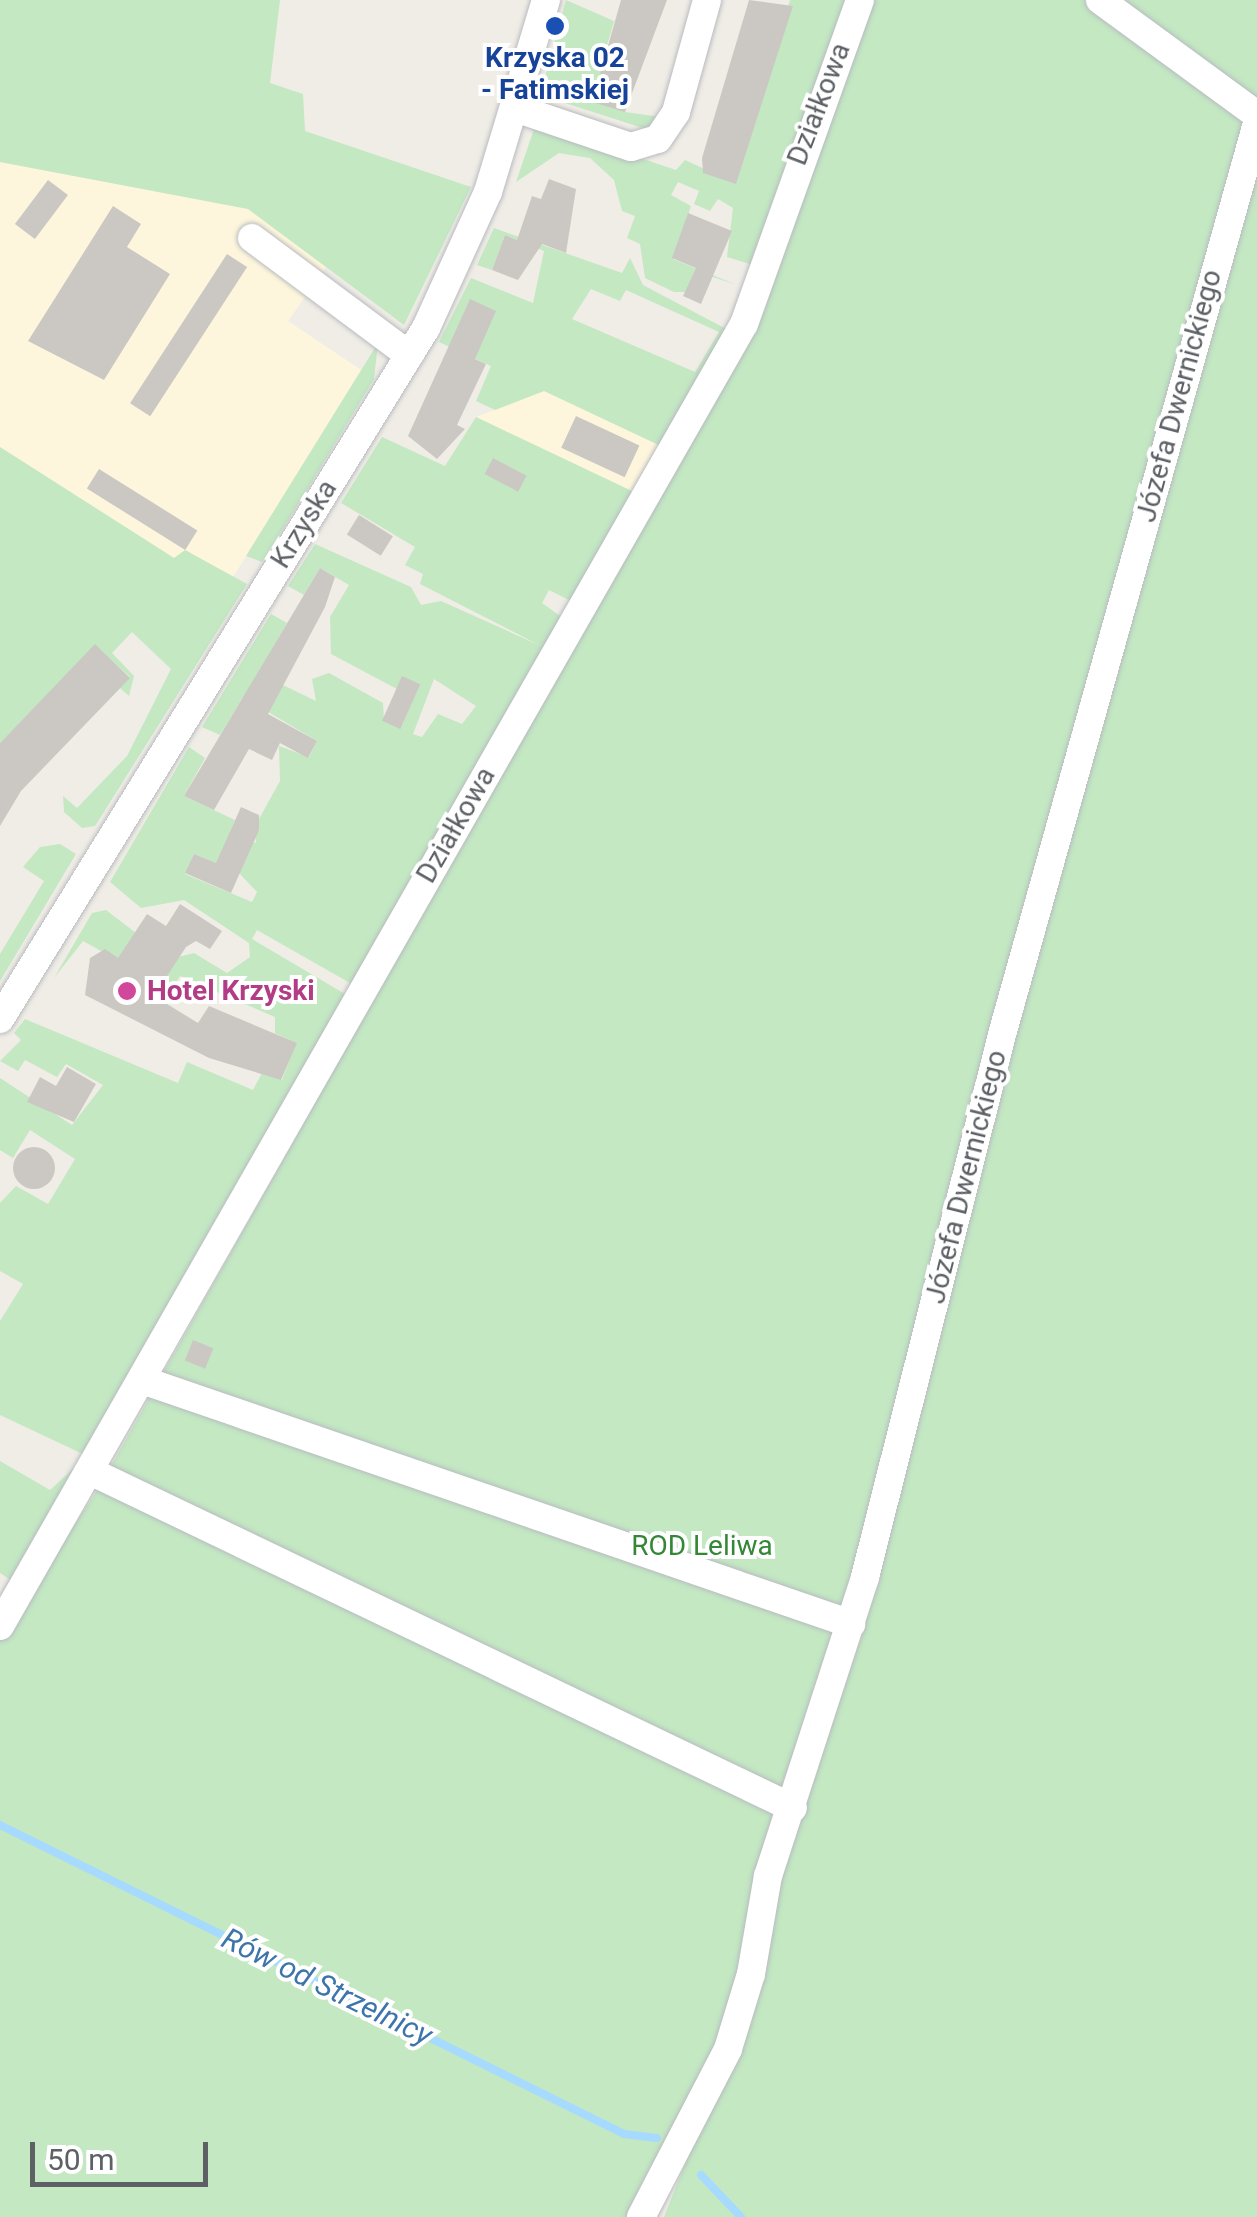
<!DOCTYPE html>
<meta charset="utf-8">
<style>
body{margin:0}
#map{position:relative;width:1257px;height:2217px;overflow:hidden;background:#f0ede6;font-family:Roboto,sans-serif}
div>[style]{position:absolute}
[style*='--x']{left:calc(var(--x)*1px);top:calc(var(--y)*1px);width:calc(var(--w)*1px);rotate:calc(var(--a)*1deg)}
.commercial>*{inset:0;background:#fef6dc}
.green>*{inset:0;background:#c3e8c2}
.stream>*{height:8px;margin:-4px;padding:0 4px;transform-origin:4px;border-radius:4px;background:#a7daff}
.building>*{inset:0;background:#cbc8c3;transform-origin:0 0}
.round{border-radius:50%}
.roads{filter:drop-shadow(0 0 2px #b8bbc0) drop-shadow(0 0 2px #b8bbc0)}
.minor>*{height:28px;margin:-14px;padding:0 14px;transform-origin:14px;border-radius:14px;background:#fff}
.dots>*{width:28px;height:28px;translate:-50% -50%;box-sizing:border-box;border:5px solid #fff;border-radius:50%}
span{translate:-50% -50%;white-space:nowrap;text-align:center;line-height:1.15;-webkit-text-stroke:8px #fff;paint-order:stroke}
.transit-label{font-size:28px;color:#164399;font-weight:700}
.street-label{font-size:28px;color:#5d6166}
.hotel-label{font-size:28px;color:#b23c85;font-weight:700}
.left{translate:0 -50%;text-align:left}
.park-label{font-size:28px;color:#348736}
.water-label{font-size:30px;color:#3d75ab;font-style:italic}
.scale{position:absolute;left:30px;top:2142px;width:178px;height:45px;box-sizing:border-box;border:5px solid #5d6166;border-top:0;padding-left:12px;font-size:30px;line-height:35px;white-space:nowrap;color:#5d6166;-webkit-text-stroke:8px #fff;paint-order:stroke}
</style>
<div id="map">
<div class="commercial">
<div style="clip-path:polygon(0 162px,248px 209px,326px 267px,288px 321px,361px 370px,232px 579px,186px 550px,174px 558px,0 447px)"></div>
<div style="clip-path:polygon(544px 391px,663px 447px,636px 493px,476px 417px)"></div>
</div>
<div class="green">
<div style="clip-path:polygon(0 0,280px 0,270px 83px,303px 94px,305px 131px,471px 187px,404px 325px,248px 209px,0 162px)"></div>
<div style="clip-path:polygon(566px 0,614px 21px,606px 49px,625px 112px,661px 117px,649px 130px,540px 95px)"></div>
<div style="clip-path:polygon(790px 0,852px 0,753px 265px,727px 257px,733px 208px,718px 199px,710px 211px,694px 204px,699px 191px,678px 182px,671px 195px,691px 206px,673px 259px,737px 285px,695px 271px,685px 292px,674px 292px,645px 278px,640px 244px,627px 238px,635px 216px,622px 211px,614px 180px,590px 158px,559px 153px,516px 182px,536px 123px,676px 170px,685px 160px,735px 183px)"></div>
<div style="clip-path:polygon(867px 0,1257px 0,1257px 2217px,664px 2217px,687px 2159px,667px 2148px,626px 2217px,0 2217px,0 1637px,98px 1489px,746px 336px)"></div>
<div style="clip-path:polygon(evenodd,494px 228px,622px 273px,630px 258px,643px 285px,730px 331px,663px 447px,544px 391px,495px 410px,476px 401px,491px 366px,439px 342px,471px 278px,533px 303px,544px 251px,505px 235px,492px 270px,477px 265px,494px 228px,591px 289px,620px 301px,626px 290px,719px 332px,695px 372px,572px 319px,591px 289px)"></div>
<div style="clip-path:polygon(378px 343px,374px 379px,305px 493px,262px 562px,246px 556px)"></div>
<div style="clip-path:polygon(evenodd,476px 417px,636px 493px,573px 602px,549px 590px,542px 603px,563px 618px,282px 1109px,94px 1462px,0 1599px,12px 1581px,0 1573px,0 1461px,50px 1490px,87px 1456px,0 1415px,0 1321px,23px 1284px,0 1271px,0 1203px,16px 1186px,48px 1204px,75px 1159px,30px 1130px,13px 1158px,0 1150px,0 1078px,72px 1125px,103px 1085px,66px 1064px,57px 1077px,25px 1060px,18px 1071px,0 1061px,21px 1040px,14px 1033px,25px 1019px,178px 1083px,187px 1062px,253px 1090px,262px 1073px,282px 1080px,296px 1043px,275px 1033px,275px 1017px,180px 976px,172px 990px,83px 941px,54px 978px,92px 913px,106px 910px,170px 959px,194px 953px,227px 973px,250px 957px,249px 943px,184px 900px,141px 908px,110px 882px,189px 747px,205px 758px,184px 796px,235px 820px,230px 832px,256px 843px,254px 828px,280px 781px,279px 746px,309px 757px,317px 741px,243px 697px,220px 735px,202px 727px,271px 614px,287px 623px,258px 673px,316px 701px,312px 679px,329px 673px,383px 703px,384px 721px,401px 728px,419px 684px,403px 677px,397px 689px,331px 654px,330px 617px,349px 585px,320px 568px,304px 595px,288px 586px,315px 544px,411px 587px,421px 605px,441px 601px,541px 646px,420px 584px,423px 574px,405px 565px,415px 547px,341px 503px,382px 437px,445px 466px,476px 417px,434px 679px,476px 706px,462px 724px,438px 714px,422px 737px,413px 734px,434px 679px,476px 417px,194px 854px,239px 873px,257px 892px,252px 902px,185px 874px,194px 854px,476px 417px,257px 930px,350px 983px,345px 994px,252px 939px,257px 930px)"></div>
<div style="clip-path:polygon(0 447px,174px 558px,185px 550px,247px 584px,95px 826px,82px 828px,64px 812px,63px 796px,77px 808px,127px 756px,171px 669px,132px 632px,112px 653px,134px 676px,129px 696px,120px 688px,130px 677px,95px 645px,0 743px)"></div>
<div style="clip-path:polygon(60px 844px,76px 854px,0 981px,0 954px,44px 881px,23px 867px,40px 847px)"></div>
</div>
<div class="stream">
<div style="--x:0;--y:1825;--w:696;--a:26.34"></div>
<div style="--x:624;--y:2134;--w:33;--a:7"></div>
<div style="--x:701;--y:2175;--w:58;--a:46.4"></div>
</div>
<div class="building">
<div style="clip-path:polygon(621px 0,667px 0,625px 112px,592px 102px)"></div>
<div style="clip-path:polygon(749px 0,793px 6px,736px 184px,703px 173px,702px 158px)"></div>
<div style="clip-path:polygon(549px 179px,576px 189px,566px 253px,542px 244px,518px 280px,492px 270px,505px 235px,517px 240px,532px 196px,541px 199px)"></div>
<div style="left:48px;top:180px;width:25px;height:55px;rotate:37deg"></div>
<div style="clip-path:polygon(113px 206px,141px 224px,127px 247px,170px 274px,104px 380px,28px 341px)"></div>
<div style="clip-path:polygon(688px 213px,732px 231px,701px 304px,683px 296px,696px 268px,672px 258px)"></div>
<div style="left:227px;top:254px;width:24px;height:178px;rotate:33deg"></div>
<div style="clip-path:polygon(470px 299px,496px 311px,475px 359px,486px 364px,457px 425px,465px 429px,437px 459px,408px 436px)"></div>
<div style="left:576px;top:416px;width:70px;height:35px;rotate:25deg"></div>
<div style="left:493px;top:458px;width:38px;height:18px;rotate:28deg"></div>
<div style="left:99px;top:469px;width:116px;height:23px;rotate:32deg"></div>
<div style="left:359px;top:515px;width:40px;height:23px;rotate:32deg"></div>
<div style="clip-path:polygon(320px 568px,335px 577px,325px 607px,268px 714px,317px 741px,308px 758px,280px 743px,272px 760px,249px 749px,214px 810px,184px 796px)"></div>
<div style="clip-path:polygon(95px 644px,130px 678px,21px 791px,0 826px,0 743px)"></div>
<div style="left:402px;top:676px;width:20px;height:49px;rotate:24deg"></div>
<div style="clip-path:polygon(241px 807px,259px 815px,259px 830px,231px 893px,185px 873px,194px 854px,216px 863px)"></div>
<div style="clip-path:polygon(180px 904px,222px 931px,210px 949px,196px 941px,186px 947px,154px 996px,198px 1023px,209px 1006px,297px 1043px,281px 1080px,209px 1058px,85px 995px,90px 958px,105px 949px,118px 958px,147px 914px,166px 926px)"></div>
<div style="clip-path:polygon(67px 1067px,96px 1084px,74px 1122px,27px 1102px,40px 1077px,56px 1086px)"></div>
<div class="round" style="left:13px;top:1147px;width:42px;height:42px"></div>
<div style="left:193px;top:1340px;width:22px;height:22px;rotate:22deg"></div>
</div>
<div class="roads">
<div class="minor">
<div style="--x:1100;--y:0;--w:195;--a:36.2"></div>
<div style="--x:515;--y:108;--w:122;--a:18.6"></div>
<div style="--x:631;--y:147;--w:28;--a:-17"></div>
<div style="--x:658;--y:139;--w:32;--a:-56"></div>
<div style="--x:676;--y:112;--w:116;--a:-74.5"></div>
<div style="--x:252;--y:238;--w:196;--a:36.7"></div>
<div style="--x:0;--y:1019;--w:812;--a:-58.35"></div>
<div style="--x:426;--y:328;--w:149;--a:-65.5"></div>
<div style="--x:488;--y:192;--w:201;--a:-73.2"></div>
<div style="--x:145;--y:1381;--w:747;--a:18.99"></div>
<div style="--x:94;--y:1473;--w:775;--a:25.61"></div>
<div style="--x:0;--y:1626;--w:1500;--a:-60.26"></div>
<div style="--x:744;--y:324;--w:344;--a:-70.3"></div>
<div style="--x:641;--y:2217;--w:189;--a:-62.6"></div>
<div style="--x:728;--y:2049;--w:78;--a:-73"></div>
<div style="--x:751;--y:1974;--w:99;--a:-80.2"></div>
<div style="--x:768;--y:1876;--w:314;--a:-72"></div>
<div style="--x:865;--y:1577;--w:563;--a:-75.82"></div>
<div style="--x:1003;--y:1031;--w:943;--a:-74.37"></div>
</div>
</div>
<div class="dots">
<div style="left:555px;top:26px;background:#1a4fb4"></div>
<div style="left:127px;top:991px;background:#d1479c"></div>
</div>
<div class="transit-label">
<span style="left:555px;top:74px">Krzyska 02<br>- Fatimskiej</span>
</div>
<div class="street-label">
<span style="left:819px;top:104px;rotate:-69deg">Działkowa</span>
<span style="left:1179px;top:396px;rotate:-75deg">Józefa Dwernickiego</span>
<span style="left:304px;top:524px;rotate:-58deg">Krzyska</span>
<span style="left:456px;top:825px;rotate:-60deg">Działkowa</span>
<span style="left:966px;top:1177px;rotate:-76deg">Józefa Dwernickiego</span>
</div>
<div class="hotel-label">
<span class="left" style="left:147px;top:991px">Hotel Krzyski</span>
</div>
<div class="park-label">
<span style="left:702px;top:1546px">ROD Leliwa</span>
</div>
<div class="water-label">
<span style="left:327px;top:1987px;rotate:26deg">Rów od Strzelnicy</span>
</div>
<div class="scale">50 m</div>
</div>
